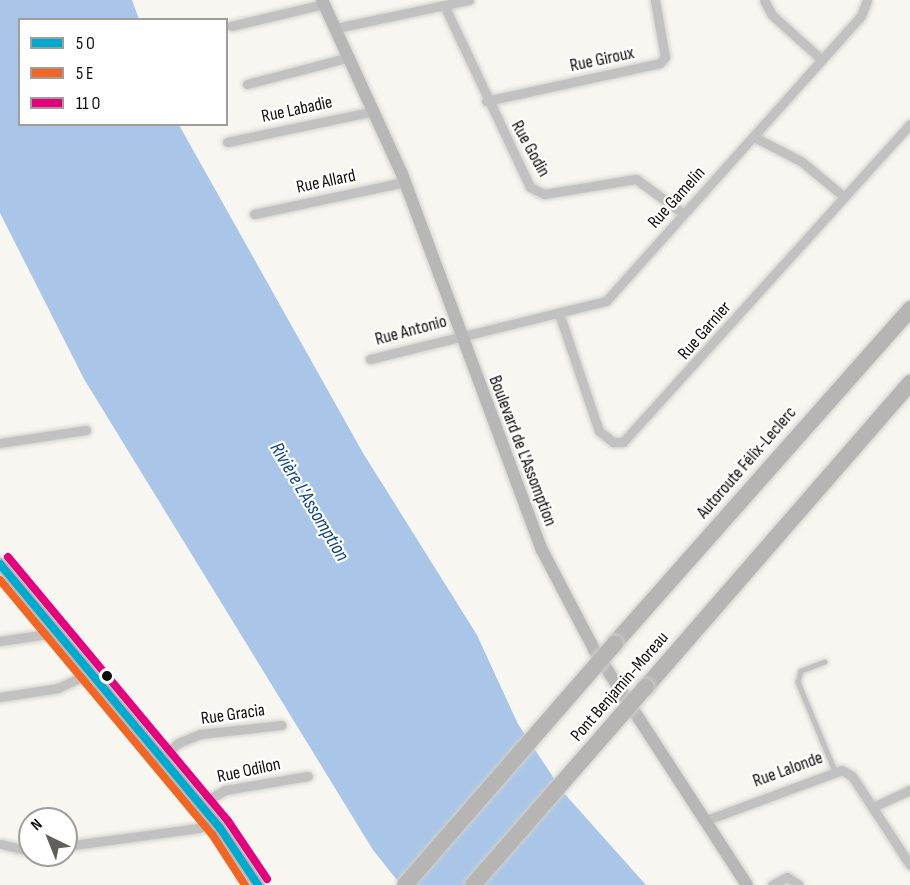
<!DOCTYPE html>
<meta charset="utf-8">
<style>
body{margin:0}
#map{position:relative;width:910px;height:885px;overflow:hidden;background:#f7f6f0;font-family:"Sofia Sans Condensed",sans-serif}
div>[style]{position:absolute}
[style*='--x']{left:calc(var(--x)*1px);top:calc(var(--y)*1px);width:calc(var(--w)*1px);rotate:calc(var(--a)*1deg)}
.water>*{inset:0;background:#a9c6e8}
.roads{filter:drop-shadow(0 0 2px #d1d0cc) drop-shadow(0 0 2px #d1d0cc)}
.lane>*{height:4.5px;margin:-2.25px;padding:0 2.25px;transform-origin:2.25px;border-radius:2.25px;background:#c2c1c2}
.street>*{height:9px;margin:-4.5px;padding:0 4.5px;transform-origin:4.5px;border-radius:4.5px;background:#c2c1c2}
.secondary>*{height:12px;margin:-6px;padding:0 6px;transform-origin:6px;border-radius:6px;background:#b8b7b8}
.highway>*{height:16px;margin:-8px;padding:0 8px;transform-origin:8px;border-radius:8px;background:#b6b5b4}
.bridges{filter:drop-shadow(0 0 2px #d1d0cc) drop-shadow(0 0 2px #d1d0cc)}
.highway-bridge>*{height:16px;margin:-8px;padding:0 8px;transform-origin:8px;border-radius:8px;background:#b6b5b4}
.bus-1>*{height:8px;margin:-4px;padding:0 4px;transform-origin:4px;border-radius:4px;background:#00a9ce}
.bus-2>*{height:8px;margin:-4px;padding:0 4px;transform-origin:4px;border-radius:4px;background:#f26522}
.bus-3>*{height:8px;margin:-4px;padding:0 4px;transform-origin:4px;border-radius:4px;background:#e5007d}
.dots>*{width:16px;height:16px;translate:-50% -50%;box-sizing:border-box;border:3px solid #fff;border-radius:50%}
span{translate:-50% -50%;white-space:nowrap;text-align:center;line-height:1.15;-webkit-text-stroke:4.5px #fff;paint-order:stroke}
.street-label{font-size:18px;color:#0f0d0a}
.water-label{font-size:20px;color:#0d4683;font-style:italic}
.legend{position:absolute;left:18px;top:18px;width:210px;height:108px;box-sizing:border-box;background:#fff;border:2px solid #9f9e9d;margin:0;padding:8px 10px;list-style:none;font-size:18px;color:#0f0d0a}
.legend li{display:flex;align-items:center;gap:12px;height:30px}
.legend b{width:30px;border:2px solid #9f9e9d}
.north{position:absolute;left:18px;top:807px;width:60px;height:60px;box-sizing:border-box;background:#fff;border:2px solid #9f9e9d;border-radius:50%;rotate:317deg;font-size:16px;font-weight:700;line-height:24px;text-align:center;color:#0f0d0a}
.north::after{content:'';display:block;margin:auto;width:21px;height:27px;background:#605f5a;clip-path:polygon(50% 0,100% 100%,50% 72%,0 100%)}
</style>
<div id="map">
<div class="water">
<div style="clip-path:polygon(0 0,132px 0,139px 19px,20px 20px,20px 124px,179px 125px,363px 453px,477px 635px,518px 724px,563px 792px,646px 885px,401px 885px,373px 850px,84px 379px,0 213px)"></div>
</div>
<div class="roads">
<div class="lane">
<div style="--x:825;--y:662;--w:26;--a:159"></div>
<div style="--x:801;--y:671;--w:11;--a:105"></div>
<div style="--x:798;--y:682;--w:96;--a:67.4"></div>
</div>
<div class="street">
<div style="--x:764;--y:0;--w:17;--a:62"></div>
<div style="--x:772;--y:15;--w:67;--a:42"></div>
<div style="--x:444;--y:5;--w:201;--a:64.7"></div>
<div style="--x:530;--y:187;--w:16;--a:27"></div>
<div style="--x:544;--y:194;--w:93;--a:-9.3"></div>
<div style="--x:636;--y:179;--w:59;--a:36.1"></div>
<div style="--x:231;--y:26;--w:96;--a:-13.3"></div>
<div style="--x:336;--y:28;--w:136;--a:-11.9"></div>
<div style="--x:247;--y:84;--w:106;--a:-14.7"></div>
<div style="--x:486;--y:101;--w:178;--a:-12.3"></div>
<div style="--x:660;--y:63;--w:8;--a:-50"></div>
<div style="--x:665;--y:57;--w:58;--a:-100"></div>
<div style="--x:754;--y:137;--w:53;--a:27.1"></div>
<div style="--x:801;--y:161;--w:56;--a:39.9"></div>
<div style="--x:227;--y:142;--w:150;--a:-11.9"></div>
<div style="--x:254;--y:214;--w:154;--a:-12"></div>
<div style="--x:559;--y:313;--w:125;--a:71.3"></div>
<div style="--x:599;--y:431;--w:18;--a:38"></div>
<div style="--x:613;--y:442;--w:10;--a:0"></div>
<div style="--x:623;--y:442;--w:428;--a:-47.9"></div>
<div style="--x:370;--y:359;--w:243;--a:-13.8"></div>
<div style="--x:606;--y:301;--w:382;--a:-48.2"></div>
<div style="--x:861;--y:16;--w:17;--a:-69"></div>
<div style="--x:0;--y:443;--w:87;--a:-8.6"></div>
<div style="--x:0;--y:641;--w:55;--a:-8.4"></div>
<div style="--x:0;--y:697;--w:59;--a:-8.8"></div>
<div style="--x:58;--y:688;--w:35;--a:-25"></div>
<div style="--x:159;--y:760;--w:25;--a:-42"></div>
<div style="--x:178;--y:743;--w:24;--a:-22"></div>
<div style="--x:200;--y:734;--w:82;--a:-6.3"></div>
<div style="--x:199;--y:805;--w:30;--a:-30"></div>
<div style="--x:225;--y:790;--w:84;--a:-9.6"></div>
<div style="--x:873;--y:807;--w:41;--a:-24.7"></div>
<div style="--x:704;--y:821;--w:147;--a:-20.3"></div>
<div style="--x:842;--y:770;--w:12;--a:31"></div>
<div style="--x:852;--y:776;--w:106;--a:56.9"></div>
<div style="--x:1;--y:844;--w:30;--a:14"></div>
<div style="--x:66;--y:846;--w:134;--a:-7.7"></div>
<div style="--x:199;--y:828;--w:16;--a:-30"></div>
<div style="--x:772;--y:885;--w:17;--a:-28"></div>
<div style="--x:787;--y:877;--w:14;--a:34"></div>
</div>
<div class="secondary">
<div style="--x:322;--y:0;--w:192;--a:65.3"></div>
<div style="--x:402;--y:174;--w:401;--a:69.6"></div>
<div style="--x:542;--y:550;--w:114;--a:62.3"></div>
<div style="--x:595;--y:651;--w:279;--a:57"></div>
<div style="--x:0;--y:564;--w:344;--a:50.2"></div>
<div style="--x:220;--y:828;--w:69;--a:56.3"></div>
</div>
<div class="highway">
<div style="--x:615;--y:643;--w:446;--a:-48.5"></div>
<div style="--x:646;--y:687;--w:403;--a:-49"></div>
</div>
</div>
<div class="bridges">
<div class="highway-bridge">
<div style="--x:405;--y:885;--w:320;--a:-49"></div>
<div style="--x:473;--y:885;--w:263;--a:-48.9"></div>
</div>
</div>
<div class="bus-1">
<div style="--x:0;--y:564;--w:344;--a:50.2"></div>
<div style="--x:220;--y:828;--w:69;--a:56.3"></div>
</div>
<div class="bus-2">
<div style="--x:0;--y:580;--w:331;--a:50.2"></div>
<div style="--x:212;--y:834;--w:61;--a:57.1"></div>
</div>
<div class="bus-3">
<div style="--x:8;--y:557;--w:344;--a:50.2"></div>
<div style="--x:228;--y:821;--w:70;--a:56.1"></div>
</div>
<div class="dots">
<div style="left:107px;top:676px;background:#0f0d0a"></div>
</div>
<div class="street-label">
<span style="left:602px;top:60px;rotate:-12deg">Rue Giroux</span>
<span style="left:297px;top:110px;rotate:-12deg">Rue Labadie</span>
<span style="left:530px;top:149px;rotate:61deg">Rue Godin</span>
<span style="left:326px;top:182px;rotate:-12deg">Rue Allard</span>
<span style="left:677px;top:198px;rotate:-48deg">Rue Gamelin</span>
<span style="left:411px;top:331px;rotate:-15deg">Rue Antonio</span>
<span style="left:705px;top:331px;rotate:-49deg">Rue Garnier</span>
<span style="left:522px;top:451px;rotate:69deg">Boulevard de L'Assomption</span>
<span style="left:747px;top:463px;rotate:-49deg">Autoroute Félix-Leclerc</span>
<span style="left:620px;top:687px;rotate:-49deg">Pont Benjamin-Moreau</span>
<span style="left:233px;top:715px;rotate:-8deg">Rue Gracia</span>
<span style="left:788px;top:770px;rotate:-20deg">Rue Lalonde</span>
<span style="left:249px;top:771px;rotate:-12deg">Rue Odilon</span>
</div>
<div class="water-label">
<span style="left:309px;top:502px;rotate:59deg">Rivière L'Assomption</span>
</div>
<ul class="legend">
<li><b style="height:8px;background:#00a9ce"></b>5 O</li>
<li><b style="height:8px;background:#f26522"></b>5 E</li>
<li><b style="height:8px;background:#e5007d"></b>11 O</li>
</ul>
<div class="north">N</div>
</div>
